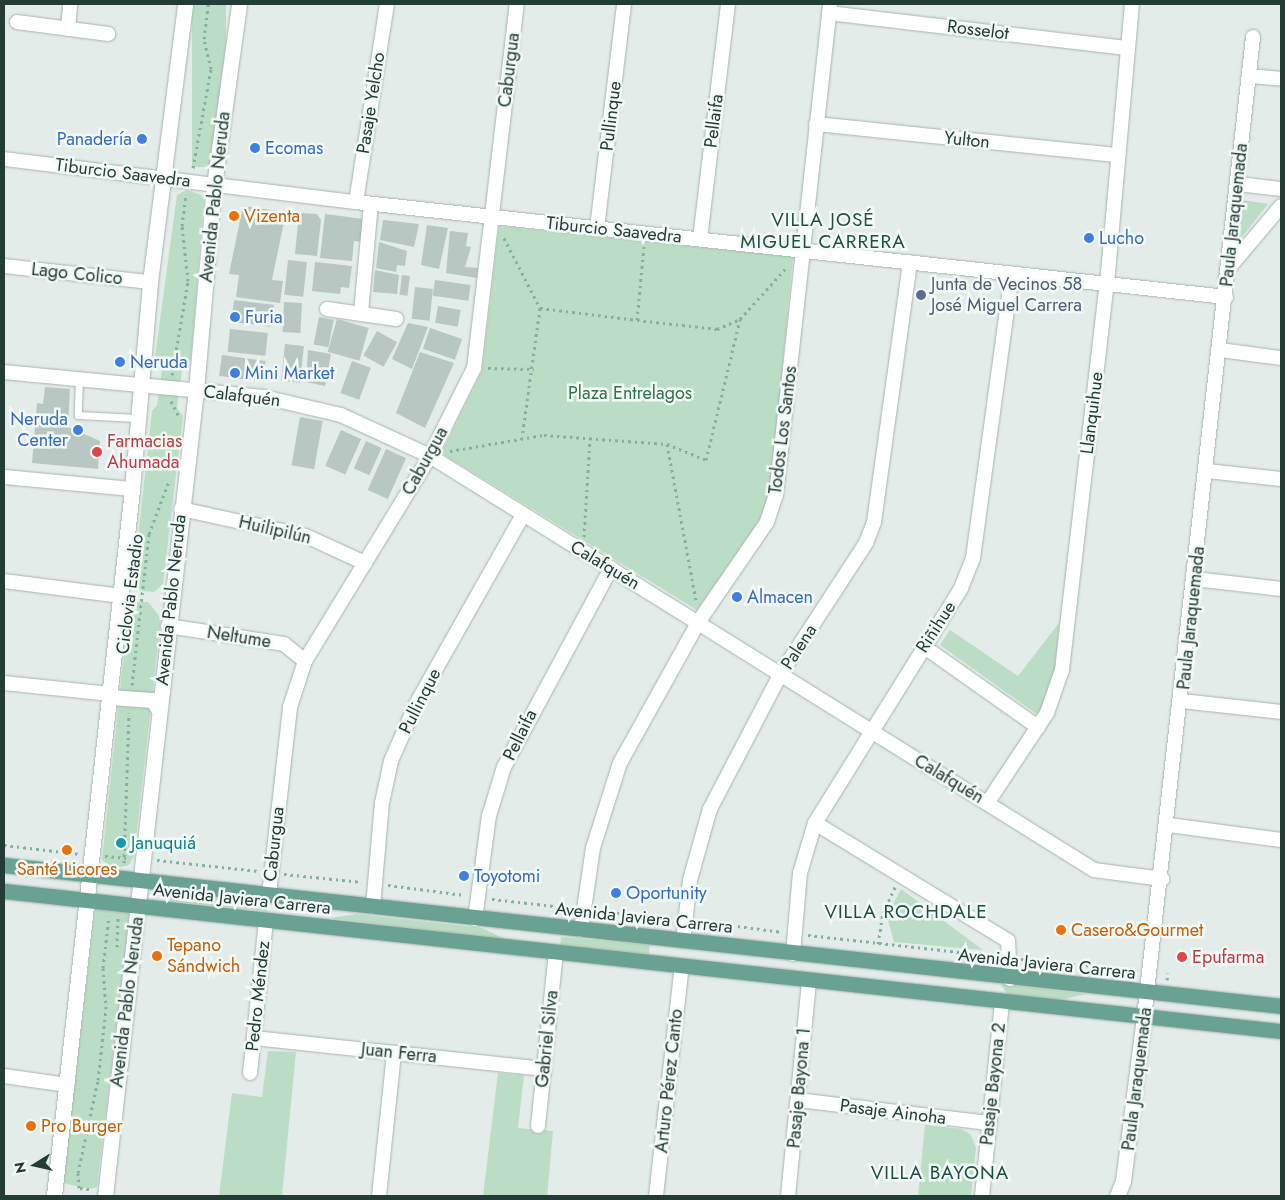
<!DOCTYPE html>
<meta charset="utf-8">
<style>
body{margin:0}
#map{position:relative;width:1285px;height:1200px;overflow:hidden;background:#e3ece8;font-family:Jost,sans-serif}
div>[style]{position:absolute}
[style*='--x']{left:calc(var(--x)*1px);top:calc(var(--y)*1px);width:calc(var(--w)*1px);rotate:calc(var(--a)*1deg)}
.green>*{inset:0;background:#bcddc5;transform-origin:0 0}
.building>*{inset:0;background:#b8c7c1;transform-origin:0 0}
.path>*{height:3px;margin-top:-1.5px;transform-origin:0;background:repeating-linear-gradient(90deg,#84afa1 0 2.5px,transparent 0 6.5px)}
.roads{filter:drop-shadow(0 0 1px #a6b4af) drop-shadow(0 0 1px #a6b4af)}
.lane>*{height:7px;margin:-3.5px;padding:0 3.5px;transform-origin:3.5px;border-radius:3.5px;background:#fff}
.street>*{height:14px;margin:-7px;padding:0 7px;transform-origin:7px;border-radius:7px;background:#fff}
.secondary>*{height:15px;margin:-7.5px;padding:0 7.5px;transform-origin:7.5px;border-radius:7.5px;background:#fff}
.primary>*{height:15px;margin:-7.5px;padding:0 7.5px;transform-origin:7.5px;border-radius:7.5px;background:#69a192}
.dots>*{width:14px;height:14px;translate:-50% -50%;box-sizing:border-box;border:2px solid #f3f9f6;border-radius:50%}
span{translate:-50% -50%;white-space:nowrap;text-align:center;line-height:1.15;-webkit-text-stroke:5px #f3f9f6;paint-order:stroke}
.street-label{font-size:18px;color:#233d36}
.shop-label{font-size:18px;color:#366cbe}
.right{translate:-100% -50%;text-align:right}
.left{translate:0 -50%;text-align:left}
.food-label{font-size:18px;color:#c56008}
.service-label{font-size:18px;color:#4e5e75}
.park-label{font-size:18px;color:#2e7348}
.health-label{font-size:18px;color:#be3a42}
.culture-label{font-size:18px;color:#0d838f}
.neighbourhood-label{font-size:19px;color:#1f4f43;letter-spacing:1px}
.frame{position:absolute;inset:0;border:5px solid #233d36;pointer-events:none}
.north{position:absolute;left:10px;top:1140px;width:50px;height:50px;-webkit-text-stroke:4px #f3f9f6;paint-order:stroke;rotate:260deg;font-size:14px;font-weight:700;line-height:20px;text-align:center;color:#233d36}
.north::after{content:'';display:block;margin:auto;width:18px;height:22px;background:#233d36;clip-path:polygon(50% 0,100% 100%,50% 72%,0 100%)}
</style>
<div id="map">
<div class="green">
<div style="left:192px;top:4px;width:34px;height:163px"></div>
<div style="clip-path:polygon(187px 190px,204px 196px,191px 359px,182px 370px,177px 408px,183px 416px,163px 584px,154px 592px,142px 591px,133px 583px,152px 411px,157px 405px,163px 363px,155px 357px,177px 195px)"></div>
<div style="clip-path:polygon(1243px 200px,1268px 204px,1238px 242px,1243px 201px)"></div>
<div style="clip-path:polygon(499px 226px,793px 257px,771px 490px,760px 520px,697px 610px,441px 453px,482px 371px)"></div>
<div style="clip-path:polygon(136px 602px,148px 602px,161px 618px,134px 856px,129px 865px,114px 869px,102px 860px,128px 616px)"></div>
<div style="clip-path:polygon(1059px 623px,1054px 692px,1038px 715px,940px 645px,950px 630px,1018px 676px)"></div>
<div style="clip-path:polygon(901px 889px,983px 950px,894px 942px,887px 916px)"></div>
<div style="left:171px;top:891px;width:98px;height:10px;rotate:6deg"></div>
<div style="clip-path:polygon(95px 909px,130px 913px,97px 1187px,89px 1189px,63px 1183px)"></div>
<div style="clip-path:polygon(356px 914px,482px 928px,505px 939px,330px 918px)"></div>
<div style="left:561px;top:937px;width:89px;height:9px;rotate:5deg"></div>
<div style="clip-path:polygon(1001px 984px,1086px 994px,1057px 1001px,1008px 996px)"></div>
<div style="clip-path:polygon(268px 1051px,296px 1052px,282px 1196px,219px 1196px,232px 1093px,262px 1097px)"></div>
<div style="clip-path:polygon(498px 1073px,524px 1075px,518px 1128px,553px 1131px,547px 1196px,483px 1196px)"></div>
<div style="clip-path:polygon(925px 1125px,962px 1129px,971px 1135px,976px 1148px,971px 1196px,918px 1196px)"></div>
</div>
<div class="building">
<div style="clip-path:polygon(243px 206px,286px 212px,272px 280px,283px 281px,280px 303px,236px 297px,239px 275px,229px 274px)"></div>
<div style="clip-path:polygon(299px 213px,317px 214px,321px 220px,317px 256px,295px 254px)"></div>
<div style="clip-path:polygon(325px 214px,364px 219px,362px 242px,354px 241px,352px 261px,320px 258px)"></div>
<div style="clip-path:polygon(383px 220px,419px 224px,414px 247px,380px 240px)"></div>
<div style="clip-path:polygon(427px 225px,448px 228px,439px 269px,421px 265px)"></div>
<div style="clip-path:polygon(450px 231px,468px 233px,466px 246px,471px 247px,465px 267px,478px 268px,477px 278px,446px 273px)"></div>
<div style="clip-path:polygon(379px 242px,407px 251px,405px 266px,397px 265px,396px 272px,376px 268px)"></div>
<div style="left:288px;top:260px;width:19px;height:35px;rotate:6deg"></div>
<div style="clip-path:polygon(315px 262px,352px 266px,349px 288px,341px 287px,340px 294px,312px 291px)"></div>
<div style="clip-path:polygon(375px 270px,399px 275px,397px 294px,373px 292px)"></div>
<div style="left:402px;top:275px;width:8px;height:20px;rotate:7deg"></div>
<div style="left:435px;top:280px;width:36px;height:16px;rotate:8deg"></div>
<div style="left:415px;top:287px;width:18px;height:32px;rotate:6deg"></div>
<div style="left:234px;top:300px;width:40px;height:22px;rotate:7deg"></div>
<div style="left:284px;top:302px;width:18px;height:30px;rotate:3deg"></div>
<div style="left:438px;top:306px;width:23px;height:17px;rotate:10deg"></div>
<div style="left:319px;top:317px;width:15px;height:28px;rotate:11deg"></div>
<div style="left:337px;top:319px;width:33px;height:34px;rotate:16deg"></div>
<div style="clip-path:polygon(408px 323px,428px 327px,412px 369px,392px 359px)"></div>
<div style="left:430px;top:328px;width:34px;height:22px;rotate:19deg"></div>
<div style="left:230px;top:329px;width:38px;height:23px;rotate:6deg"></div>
<div style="left:377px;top:331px;width:23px;height:28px;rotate:29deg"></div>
<div style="left:285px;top:344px;width:19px;height:37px;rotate:6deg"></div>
<div style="clip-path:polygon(308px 350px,331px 354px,325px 386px,306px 382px)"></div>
<div style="clip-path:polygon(420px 352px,454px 363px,425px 428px,396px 413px)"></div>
<div style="left:222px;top:355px;width:44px;height:21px;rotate:8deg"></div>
<div style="left:352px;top:361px;width:20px;height:34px;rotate:20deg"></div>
<div style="clip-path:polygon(45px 387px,70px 389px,68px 427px,100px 441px,98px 469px,32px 463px,37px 403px,43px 404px)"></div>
<div style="left:300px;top:417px;width:23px;height:49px;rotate:10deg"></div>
<div style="left:341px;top:430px;width:22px;height:39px;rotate:24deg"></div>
<div style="left:366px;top:441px;width:17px;height:30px;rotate:24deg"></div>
<div style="left:386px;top:449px;width:22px;height:45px;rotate:24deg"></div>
</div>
<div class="path">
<div style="--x:193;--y:168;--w:101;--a:-79.7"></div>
<div style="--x:211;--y:69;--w:31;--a:-103"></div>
<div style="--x:204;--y:39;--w:35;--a:-83"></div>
<div style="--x:504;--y:238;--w:79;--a:62.8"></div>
<div style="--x:540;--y:308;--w:130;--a:97.9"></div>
<div style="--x:540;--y:308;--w:98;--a:7.1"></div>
<div style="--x:637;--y:320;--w:74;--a:-84.6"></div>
<div style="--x:637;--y:320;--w:81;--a:6.4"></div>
<div style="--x:717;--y:329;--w:25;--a:-23"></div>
<div style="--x:740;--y:319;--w:70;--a:-47.9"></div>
<div style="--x:488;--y:368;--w:46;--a:1.2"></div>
<div style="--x:172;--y:375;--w:95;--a:-80.3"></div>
<div style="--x:188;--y:281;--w:55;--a:-96.2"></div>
<div style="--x:182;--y:226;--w:31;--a:-83"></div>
<div style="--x:171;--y:401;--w:16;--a:63"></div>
<div style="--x:667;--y:444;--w:159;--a:79.5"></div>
<div style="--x:450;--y:451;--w:95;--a:-9.7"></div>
<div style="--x:544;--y:435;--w:123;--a:4.2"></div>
<div style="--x:667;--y:444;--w:42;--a:22.3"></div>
<div style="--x:706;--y:460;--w:145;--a:-76.4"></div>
<div style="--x:584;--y:537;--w:98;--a:-86.5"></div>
<div style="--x:132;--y:685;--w:152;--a:-83.6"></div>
<div style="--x:149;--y:534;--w:57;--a:-69.3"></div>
<div style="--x:4;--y:845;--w:76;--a:6.8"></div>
<div style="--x:105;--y:856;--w:21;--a:5"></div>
<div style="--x:157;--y:860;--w:102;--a:6.2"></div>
<div style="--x:124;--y:863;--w:150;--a:-88.1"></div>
<div style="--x:284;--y:874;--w:78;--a:5.9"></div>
<div style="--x:388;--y:885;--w:77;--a:7.5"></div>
<div style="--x:492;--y:899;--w:80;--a:6.5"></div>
<div style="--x:597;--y:911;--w:76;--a:5.3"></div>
<div style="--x:699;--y:921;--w:84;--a:7.5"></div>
<div style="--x:808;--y:935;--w:188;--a:6.4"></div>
<div style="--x:878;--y:944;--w:31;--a:-81"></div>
<div style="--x:883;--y:913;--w:29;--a:-65"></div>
<div style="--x:117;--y:947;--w:31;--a:-88"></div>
<div style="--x:1021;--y:959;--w:117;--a:5.4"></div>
<div style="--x:1167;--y:980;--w:7;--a:-82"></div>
<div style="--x:89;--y:1189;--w:10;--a:-174"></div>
<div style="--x:79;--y:1188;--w:15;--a:-94"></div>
<div style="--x:78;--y:1173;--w:95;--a:-77.9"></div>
<div style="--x:98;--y:1080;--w:71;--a:-83.6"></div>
<div style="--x:106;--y:1009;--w:41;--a:-94.2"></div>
<div style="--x:103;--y:968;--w:52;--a:-83.4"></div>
</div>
<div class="roads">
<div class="lane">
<div style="--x:79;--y:378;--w:37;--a:92"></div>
<div style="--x:78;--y:415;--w:59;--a:2.9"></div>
</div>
<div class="street">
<div style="--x:829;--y:13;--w:301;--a:6.7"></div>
<div style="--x:17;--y:22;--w:92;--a:7.5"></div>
<div style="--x:68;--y:29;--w:25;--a:-85"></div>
<div style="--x:1249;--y:76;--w:32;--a:5"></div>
<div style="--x:816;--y:124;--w:304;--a:5.9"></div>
<div style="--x:4;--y:159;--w:355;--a:7"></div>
<div style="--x:356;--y:202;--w:875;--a:6.23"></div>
<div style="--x:1238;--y:184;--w:43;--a:6.6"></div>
<div style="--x:356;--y:202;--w:200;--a:-81.1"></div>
<div style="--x:597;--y:228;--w:226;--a:-83.1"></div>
<div style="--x:700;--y:239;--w:237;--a:-83.2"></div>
<div style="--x:4;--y:266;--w:147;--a:6.3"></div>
<div style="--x:1228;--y:269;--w:82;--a:-49.9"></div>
<div style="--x:327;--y:309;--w:70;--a:8.2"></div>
<div style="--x:361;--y:313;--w:109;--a:-84.8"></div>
<div style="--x:1220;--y:350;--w:62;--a:7.5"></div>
<div style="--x:4;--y:372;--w:261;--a:5.5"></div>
<div style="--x:264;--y:397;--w:79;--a:13.2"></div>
<div style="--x:341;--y:415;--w:98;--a:24.7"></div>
<div style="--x:430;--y:456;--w:782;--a:31.94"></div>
<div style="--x:1094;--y:870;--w:69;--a:7.5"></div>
<div style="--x:1207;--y:471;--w:74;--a:6.2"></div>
<div style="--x:4;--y:477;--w:129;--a:5.4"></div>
<div style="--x:181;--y:509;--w:128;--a:12.2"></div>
<div style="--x:306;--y:536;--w:65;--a:24.6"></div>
<div style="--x:1195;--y:579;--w:87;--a:6.6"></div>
<div style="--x:4;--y:581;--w:118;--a:7.3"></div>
<div style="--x:168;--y:626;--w:117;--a:8.8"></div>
<div style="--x:284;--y:644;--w:27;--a:39"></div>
<div style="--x:923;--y:646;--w:141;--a:35.2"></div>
<div style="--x:4;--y:683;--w:107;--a:5.9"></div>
<div style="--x:1182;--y:701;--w:100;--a:6.3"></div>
<div style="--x:988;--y:802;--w:107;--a:-56.5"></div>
<div style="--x:1047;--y:713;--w:46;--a:-70.8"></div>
<div style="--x:1062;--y:670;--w:389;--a:-83.4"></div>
<div style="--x:1107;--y:284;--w:281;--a:-84.9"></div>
<div style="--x:815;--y:823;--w:226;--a:31.4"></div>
<div style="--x:1008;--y:941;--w:38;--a:87"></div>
<div style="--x:1169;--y:825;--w:113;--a:7.6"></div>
<div style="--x:269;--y:895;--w:189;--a:-83.6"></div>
<div style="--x:290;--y:707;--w:48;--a:-71.9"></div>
<div style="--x:305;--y:661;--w:240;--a:-58.6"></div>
<div style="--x:430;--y:456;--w:98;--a:-63.4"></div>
<div style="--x:474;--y:368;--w:367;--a:-83.3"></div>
<div style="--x:373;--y:907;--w:104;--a:-85.1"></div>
<div style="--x:382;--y:803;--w:43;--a:-77.9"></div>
<div style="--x:391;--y:761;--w:62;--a:-66.3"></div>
<div style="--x:416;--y:704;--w:217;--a:-60.5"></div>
<div style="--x:475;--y:919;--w:104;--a:-82.3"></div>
<div style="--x:489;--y:816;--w:51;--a:-73"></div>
<div style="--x:504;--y:767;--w:226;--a:-61.7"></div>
<div style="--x:581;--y:930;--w:83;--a:-81.7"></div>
<div style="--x:593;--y:848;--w:89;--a:-72.4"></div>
<div style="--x:620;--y:763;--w:162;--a:-60.9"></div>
<div style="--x:699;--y:621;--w:120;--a:-55.5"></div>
<div style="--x:767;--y:522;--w:28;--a:-72"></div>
<div style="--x:776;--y:495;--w:494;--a:-83.7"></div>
<div style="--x:683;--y:940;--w:60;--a:-83.3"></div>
<div style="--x:690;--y:880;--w:74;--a:-74.3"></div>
<div style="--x:710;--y:809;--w:151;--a:-62.4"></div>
<div style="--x:780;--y:675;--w:158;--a:-56.9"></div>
<div style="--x:866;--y:543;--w:22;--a:-69"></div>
<div style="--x:874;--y:522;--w:262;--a:-82.1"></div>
<div style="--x:793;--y:954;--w:81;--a:-85.1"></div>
<div style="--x:800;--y:873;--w:52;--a:-73.3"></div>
<div style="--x:815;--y:823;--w:277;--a:-58.1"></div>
<div style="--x:961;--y:588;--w:32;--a:-68"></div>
<div style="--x:973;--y:558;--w:287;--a:-82.2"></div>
<div style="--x:1144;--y:1018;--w:987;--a:-83.66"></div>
<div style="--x:254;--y:1038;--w:292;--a:6.1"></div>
<div style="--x:250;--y:1073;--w:154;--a:-84"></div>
<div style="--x:4;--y:1076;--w:64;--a:8.1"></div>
<div style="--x:798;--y:1100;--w:191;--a:6.9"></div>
<div style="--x:538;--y:1126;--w:175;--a:-84.1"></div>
<div style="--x:379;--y:1196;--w:144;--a:-84"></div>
<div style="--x:656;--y:1196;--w:231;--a:-83.6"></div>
<div style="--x:788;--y:1196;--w:217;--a:-84.4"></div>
<div style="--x:982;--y:1196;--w:195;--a:-84.1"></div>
</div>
<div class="secondary">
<div style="--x:110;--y:697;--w:42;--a:4.1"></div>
<div style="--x:152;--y:700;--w:12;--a:55"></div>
<div style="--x:54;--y:1196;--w:711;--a:-83.7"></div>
<div style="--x:132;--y:489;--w:208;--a:-85"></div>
<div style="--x:150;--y:282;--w:280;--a:-82.8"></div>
<div style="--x:105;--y:1196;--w:811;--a:-83.56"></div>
<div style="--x:196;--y:390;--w:206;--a:-85"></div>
<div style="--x:214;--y:185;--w:183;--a:-82.1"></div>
<div style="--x:1117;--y:1196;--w:16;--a:-68"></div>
<div style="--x:1123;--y:1181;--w:164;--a:-82.7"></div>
</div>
<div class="primary">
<div style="--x:4;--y:865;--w:1285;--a:6.3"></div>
<div style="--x:4;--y:891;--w:1285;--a:6.26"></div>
</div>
</div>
<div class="dots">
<div style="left:142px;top:139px;background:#3f7fe0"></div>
<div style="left:255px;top:148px;background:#3f7fe0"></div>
<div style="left:234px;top:216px;background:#e8710a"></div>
<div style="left:1089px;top:238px;background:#3f7fe0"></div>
<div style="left:921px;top:295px;background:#5c6f8a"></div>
<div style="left:235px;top:317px;background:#3f7fe0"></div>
<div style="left:120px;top:362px;background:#3f7fe0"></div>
<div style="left:235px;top:373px;background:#3f7fe0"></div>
<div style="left:78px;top:430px;background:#3f7fe0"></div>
<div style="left:97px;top:452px;background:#e0444e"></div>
<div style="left:737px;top:597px;background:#3f7fe0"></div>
<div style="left:121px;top:843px;background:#0f9aa8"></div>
<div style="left:67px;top:850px;background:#e8710a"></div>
<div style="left:464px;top:876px;background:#3f7fe0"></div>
<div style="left:616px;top:893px;background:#3f7fe0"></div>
<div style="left:1061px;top:930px;background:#e8710a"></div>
<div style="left:157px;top:956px;background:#e8710a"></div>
<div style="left:1182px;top:957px;background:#e0444e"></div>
<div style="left:31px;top:1126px;background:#e8710a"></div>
</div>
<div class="street-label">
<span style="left:978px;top:30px;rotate:7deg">Rosselot</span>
<span style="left:509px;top:70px;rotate:-83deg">Caburgua</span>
<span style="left:371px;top:103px;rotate:-81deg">Pasaje Yelcho</span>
<span style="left:611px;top:116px;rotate:-83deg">Pullinque</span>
<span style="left:714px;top:121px;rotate:-83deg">Pellaifa</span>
<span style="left:967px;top:140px;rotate:6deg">Yulton</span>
<span style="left:123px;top:173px;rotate:7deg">Tiburcio Saavedra</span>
<span style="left:215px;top:197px;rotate:-84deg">Avenida Pablo Neruda</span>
<span style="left:1234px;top:215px;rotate:-84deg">Paula Jaraquemada</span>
<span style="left:614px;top:230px;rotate:6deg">Tiburcio Saavedra</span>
<span style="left:77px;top:274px;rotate:6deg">Lago Colico</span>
<span style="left:242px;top:396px;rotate:7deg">Calafquén</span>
<span style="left:1092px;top:413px;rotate:-83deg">Llanquihue</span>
<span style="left:783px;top:430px;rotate:-83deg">Todos Los Santos</span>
<span style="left:425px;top:461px;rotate:-61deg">Caburgua</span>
<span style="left:275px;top:530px;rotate:13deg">Huilipilún</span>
<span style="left:605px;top:565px;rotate:31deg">Calafquén</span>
<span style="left:130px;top:594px;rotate:-83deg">Ciclovia Estadio</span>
<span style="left:171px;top:600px;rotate:-84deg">Avenida Pablo Neruda</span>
<span style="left:1191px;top:618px;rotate:-84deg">Paula Jaraquemada</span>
<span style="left:936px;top:627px;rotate:-57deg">Riñihue</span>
<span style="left:239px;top:637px;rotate:9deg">Neltume</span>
<span style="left:799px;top:647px;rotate:-57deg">Palena</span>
<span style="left:420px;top:701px;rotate:-63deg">Pullinque</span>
<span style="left:520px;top:735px;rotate:-64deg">Pellaifa</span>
<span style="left:949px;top:779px;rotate:31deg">Calafquén</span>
<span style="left:274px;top:844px;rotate:-84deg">Caburgua</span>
<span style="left:242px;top:899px;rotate:6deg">Avenida Javiera Carrera</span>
<span style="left:644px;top:918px;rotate:6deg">Avenida Javiera Carrera</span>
<span style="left:1047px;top:964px;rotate:6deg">Avenida Javiera Carrera</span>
<span style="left:258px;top:996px;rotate:-84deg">Pedro Méndez</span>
<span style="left:127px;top:1002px;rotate:-83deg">Avenida Pablo Neruda</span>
<span style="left:547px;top:1039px;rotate:-84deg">Gabriel Silva</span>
<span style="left:399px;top:1053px;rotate:6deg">Juan Ferra</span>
<span style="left:1137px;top:1079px;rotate:-83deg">Paula Jaraquemada</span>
<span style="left:669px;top:1081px;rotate:-84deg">Arturo Pérez Canto</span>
<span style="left:993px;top:1084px;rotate:-84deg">Pasaje Bayona 2</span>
<span style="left:799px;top:1088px;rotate:-85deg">Pasaje Bayona 1</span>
<span style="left:893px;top:1112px;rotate:7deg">Pasaje Ainoha</span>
</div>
<div class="shop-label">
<span class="right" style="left:132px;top:139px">Panadería</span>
<span class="left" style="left:265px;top:148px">Ecomas</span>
<span class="left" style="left:1099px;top:238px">Lucho</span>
<span class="left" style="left:245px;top:317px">Furia</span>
<span class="left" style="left:130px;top:362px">Neruda</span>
<span class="left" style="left:245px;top:373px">Mini Market</span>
<span class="right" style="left:68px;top:430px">Neruda<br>Center</span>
<span class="left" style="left:747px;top:597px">Almacen</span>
<span class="left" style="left:474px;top:876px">Toyotomi</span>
<span class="left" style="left:626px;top:893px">Oportunity</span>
</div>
<div class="food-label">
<span class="left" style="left:244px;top:216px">Vizenta</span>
<span style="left:67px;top:869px">Santé Licores</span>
<span class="left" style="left:1071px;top:930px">Casero&amp;Gourmet</span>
<span class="left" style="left:167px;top:956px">Tepano<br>Sándwich</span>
<span class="left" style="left:41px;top:1126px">Pro Burger</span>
</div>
<div class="service-label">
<span class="left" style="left:931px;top:295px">Junta de Vecinos 58<br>José Miguel Carrera</span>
</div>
<div class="park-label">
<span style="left:630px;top:393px">Plaza Entrelagos</span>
</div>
<div class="health-label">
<span class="left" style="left:107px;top:452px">Farmacias<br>Ahumada</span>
<span class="left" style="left:1192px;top:957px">Epufarma</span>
</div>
<div class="culture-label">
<span class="left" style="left:131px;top:843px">Januquiá</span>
</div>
<div class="neighbourhood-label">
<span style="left:823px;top:231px">VILLA JOSÉ<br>MIGUEL CARRERA</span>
<span style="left:906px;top:912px">VILLA ROCHDALE</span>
<span style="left:940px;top:1173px">VILLA BAYONA</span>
</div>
<div class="frame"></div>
<div class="north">N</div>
</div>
